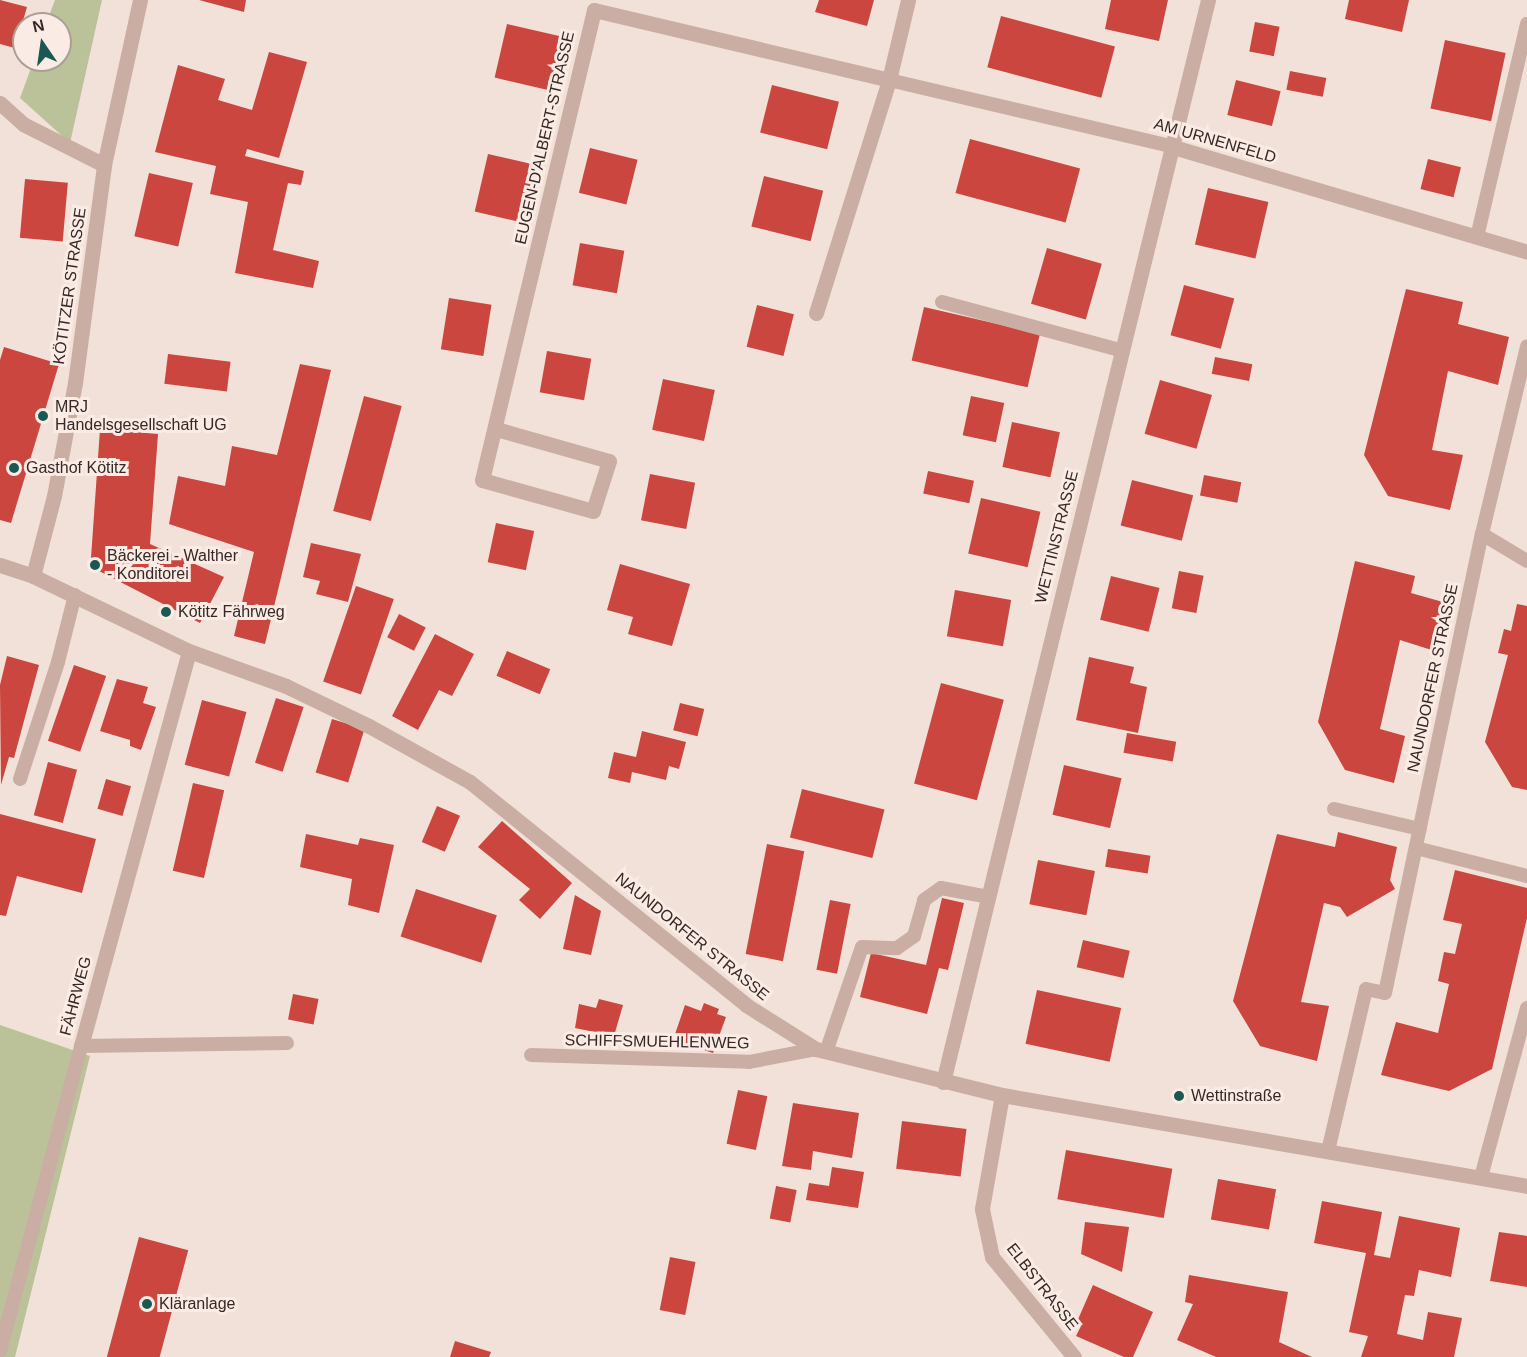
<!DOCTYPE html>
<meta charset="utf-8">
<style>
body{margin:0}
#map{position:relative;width:1527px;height:1357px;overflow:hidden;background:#f2e1d8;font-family:Arial,sans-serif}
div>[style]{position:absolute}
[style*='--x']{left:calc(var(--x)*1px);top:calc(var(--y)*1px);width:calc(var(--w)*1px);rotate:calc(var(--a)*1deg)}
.green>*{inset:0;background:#bbc198}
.building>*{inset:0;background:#ca463e;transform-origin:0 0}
.lane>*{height:14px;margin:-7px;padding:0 7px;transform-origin:7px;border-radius:7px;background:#caaea4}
.street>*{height:15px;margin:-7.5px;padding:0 7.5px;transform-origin:7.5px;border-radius:7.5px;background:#caaea4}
.dots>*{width:16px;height:16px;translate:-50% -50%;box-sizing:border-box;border:3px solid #faece4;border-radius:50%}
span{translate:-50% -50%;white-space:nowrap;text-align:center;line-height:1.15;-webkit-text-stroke:6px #faece4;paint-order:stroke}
.street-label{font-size:16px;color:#352826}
.poi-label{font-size:16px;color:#352826}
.left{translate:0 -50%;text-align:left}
.north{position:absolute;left:12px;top:12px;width:60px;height:60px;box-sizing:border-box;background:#faece4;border:2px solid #ab9e98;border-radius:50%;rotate:347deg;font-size:16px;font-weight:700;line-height:24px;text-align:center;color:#352826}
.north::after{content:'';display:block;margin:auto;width:21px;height:27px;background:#1a5851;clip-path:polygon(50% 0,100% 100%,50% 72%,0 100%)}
</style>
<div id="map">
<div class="green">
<div style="clip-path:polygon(55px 0,102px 0,70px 143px,20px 98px,34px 60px,60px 60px,60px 24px,46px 24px)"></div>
<div style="clip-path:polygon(0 1025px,90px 1056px,15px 1357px,0 1357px)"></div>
</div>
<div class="building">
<div style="clip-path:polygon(0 0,27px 7px,15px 48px,0 44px)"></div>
<div style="clip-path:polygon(199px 0,246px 0,244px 12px)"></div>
<div style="clip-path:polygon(819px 0,874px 0,867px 26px,815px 12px)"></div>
<div style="clip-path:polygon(1111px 0,1168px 0,1159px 41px,1105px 29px)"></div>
<div style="clip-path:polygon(1349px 0,1409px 0,1402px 32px,1345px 19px)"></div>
<div style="left:1001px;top:16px;width:118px;height:53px;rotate:15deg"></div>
<div style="left:1255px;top:22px;width:25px;height:30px;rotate:11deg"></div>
<div style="left:507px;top:24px;width:57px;height:55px;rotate:13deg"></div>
<div style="left:1445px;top:40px;width:62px;height:70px;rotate:12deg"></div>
<div style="clip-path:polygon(269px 52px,307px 62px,279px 158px,247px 149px,245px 156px,304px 171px,301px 185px,288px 183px,273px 250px,319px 261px,313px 288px,235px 273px,248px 202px,210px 194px,216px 166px,155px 152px,178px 65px,225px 79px,218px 100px,252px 110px)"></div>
<div style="left:1290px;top:71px;width:37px;height:19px;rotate:11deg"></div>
<div style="left:1236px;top:80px;width:46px;height:36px;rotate:14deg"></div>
<div style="left:772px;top:85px;width:69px;height:49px;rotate:14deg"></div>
<div style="left:970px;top:139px;width:114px;height:56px;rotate:15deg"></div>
<div style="left:590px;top:148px;width:49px;height:46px;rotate:14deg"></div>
<div style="left:488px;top:154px;width:48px;height:59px;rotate:13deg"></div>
<div style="left:1428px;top:159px;width:34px;height:31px;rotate:14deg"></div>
<div style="left:149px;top:173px;width:45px;height:65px;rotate:13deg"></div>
<div style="left:764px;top:176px;width:61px;height:52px;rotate:14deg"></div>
<div style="left:25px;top:179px;width:43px;height:59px;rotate:5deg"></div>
<div style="left:1208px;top:188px;width:62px;height:58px;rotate:13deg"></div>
<div style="left:580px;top:243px;width:45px;height:43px;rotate:10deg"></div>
<div style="left:1047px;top:248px;width:57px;height:58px;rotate:16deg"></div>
<div style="left:1184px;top:285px;width:52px;height:52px;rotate:15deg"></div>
<div style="clip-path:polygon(1406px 289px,1463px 302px,1458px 324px,1509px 337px,1498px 385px,1448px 371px,1432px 450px,1463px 455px,1450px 510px,1388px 496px,1364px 455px)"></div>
<div style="left:449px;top:298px;width:43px;height:52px;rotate:9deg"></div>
<div style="left:757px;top:305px;width:38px;height:43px;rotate:14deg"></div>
<div style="left:924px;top:307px;width:119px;height:55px;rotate:13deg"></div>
<div style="clip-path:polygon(4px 347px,59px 364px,11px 523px,0 520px,0 360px)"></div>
<div style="left:547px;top:351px;width:45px;height:42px;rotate:10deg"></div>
<div style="left:168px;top:354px;width:63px;height:30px;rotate:7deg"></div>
<div style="left:1215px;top:357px;width:38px;height:17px;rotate:11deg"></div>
<div style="clip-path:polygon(300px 364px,331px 370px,265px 644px,234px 636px,254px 552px,169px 524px,178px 476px,225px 486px,232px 446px,277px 455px)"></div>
<div style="left:663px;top:379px;width:53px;height:52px;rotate:12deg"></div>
<div style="left:1160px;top:380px;width:54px;height:56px;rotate:16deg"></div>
<div style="left:364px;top:396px;width:39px;height:119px;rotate:15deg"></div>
<div style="left:971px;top:396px;width:34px;height:40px;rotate:12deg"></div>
<div style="left:1012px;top:422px;width:49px;height:46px;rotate:12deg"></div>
<div style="clip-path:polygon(100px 429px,158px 434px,150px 544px,224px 577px,200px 623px,99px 571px,91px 558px)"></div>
<div style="left:928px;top:471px;width:47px;height:23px;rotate:12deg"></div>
<div style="left:650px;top:474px;width:46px;height:47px;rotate:11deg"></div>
<div style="left:1204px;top:475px;width:38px;height:21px;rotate:11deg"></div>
<div style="left:1132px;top:480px;width:63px;height:47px;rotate:14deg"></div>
<div style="left:981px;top:498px;width:61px;height:57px;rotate:13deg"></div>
<div style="left:496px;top:523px;width:39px;height:40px;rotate:12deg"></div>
<div style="clip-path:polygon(311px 543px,361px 554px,348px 602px,316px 594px,320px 581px,303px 577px)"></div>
<div style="clip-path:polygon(1355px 561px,1415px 576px,1411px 593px,1450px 604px,1438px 652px,1400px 640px,1380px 729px,1405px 736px,1394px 783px,1345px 770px,1318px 722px)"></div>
<div style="clip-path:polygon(620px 564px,690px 584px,672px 646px,628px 634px,633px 617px,607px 610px)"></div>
<div style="left:1179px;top:571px;width:25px;height:38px;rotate:11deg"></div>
<div style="left:1111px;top:576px;width:50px;height:45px;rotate:14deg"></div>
<div style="left:356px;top:586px;width:40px;height:101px;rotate:19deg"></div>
<div style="left:955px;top:590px;width:57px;height:47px;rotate:10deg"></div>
<div style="clip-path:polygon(1517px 604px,1527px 606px,1527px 790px,1512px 787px,1485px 742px,1508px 655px,1498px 653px,1504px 629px,1511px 631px)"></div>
<div style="left:399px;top:614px;width:30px;height:26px;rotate:27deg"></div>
<div style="clip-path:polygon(435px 634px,474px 654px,452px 696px,439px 690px,418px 730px,392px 716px)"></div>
<div style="left:507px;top:651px;width:47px;height:27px;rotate:23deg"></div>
<div style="clip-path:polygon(7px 656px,39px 665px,14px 758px,9px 757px,1px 785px,0 685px)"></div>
<div style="clip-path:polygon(1089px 657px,1134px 667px,1130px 683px,1147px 687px,1138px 733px,1076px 720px)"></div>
<div style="left:74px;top:665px;width:34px;height:80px;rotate:19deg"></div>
<div style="clip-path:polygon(117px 679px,148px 687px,143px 703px,156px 707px,141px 750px,130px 746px,130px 740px,100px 731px)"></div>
<div style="left:941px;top:683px;width:65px;height:104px;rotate:15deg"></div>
<div style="left:276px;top:698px;width:29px;height:68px;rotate:18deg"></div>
<div style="left:202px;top:700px;width:46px;height:67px;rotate:15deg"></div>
<div style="left:680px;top:703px;width:25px;height:28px;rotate:14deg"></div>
<div style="left:332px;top:719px;width:34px;height:56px;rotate:17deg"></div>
<div style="clip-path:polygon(642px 731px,686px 742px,679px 769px,669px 766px,666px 780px,632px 772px,630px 783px,608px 778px,614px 752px,636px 757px)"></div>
<div style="left:1127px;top:733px;width:50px;height:20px;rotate:10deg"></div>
<div style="left:48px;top:762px;width:30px;height:55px;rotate:15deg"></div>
<div style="left:1064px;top:765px;width:59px;height:51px;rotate:13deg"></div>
<div style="left:106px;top:779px;width:26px;height:31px;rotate:16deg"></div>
<div style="left:193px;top:783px;width:32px;height:90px;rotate:13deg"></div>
<div style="left:802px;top:789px;width:85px;height:50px;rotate:14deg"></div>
<div style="left:437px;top:806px;width:25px;height:39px;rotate:23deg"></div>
<div style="clip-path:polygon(0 814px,96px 839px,82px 893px,17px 876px,6px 916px,0 915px)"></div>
<div style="clip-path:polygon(502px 821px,572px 883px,540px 919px,519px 900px,530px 889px,478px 847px)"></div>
<div style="clip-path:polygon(1338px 832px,1397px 847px,1390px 880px,1395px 889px,1347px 917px,1340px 907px,1324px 903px,1301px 1002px,1329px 1006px,1317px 1061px,1260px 1046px,1233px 1001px,1277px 834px,1335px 847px)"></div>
<div style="clip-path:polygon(306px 834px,358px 845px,360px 838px,394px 845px,379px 913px,348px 905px,352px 879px,300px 867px)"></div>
<div style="left:767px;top:844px;width:38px;height:112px;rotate:11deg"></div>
<div style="left:1108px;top:849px;width:43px;height:18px;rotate:9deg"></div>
<div style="left:1038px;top:860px;width:58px;height:45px;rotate:11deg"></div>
<div style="clip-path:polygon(1455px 870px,1527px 888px,1527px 918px,1492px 1069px,1449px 1091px,1381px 1075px,1396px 1022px,1438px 1033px,1449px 984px,1438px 981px,1444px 952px,1455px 954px,1462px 924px,1443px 920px)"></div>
<div style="left:416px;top:889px;width:85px;height:50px;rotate:18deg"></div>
<div style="clip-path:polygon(575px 895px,601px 911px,591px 955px,563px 949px)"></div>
<div style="clip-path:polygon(942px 898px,964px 903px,948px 970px,939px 968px,927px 1014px,860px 997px,871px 953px,926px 965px)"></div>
<div style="left:830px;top:900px;width:21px;height:71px;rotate:11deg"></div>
<div style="left:1083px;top:940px;width:48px;height:28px;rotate:13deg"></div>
<div style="left:1037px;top:990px;width:86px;height:55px;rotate:12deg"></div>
<div style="left:293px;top:994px;width:26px;height:26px;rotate:11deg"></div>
<div style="clip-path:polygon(599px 999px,623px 1005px,614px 1036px,575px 1028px,579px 1004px,596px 1008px)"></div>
<div style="clip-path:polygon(704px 1003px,719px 1009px,717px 1014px,726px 1017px,713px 1053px,673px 1040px,685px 1005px,701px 1011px)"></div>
<div style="left:738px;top:1090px;width:30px;height:55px;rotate:12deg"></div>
<div style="clip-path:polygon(793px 1103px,859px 1113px,852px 1158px,813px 1151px,811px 1170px,782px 1166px)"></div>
<div style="left:902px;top:1121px;width:65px;height:48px;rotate:7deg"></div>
<div style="left:1066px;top:1150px;width:108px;height:50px;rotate:10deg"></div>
<div style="clip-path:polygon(832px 1167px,864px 1172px,858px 1208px,806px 1200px,809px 1183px,829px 1186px)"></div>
<div style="left:1218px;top:1179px;width:59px;height:41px;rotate:10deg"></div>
<div style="left:776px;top:1186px;width:21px;height:33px;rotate:11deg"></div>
<div style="clip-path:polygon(1322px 1201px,1382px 1212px,1374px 1255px,1390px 1258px,1399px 1216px,1460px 1228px,1451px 1277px,1419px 1270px,1414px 1296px,1405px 1295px,1397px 1334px,1423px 1340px,1428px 1312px,1462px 1318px,1454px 1357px,1361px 1357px,1368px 1336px,1349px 1332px,1366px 1253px,1314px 1243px)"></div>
<div style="clip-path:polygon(1085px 1222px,1129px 1227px,1122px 1272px,1081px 1254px)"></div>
<div style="clip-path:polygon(1499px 1232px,1527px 1236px,1527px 1287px,1490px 1281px)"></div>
<div style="left:139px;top:1237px;width:51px;height:125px;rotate:15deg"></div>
<div style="left:670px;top:1257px;width:26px;height:54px;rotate:11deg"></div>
<div style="clip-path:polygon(1189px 1275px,1288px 1292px,1279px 1342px,1312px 1357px,1216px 1357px,1177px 1340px,1193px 1304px,1185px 1302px)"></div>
<div style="clip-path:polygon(1093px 1285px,1153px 1312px,1133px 1357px,1124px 1357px,1076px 1336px,1081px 1326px,1076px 1324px)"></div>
<div style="clip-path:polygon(455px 1341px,491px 1352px,489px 1357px,450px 1357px)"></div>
</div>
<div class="lane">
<div style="--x:889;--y:80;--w:289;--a:13.2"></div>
<div style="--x:1477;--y:237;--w:219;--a:-76.8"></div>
<div style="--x:942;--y:302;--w:184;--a:15.1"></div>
<div style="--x:1482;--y:534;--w:52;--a:31"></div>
<div style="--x:20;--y:779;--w:123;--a:-72"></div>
<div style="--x:58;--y:662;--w:69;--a:-75.8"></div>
<div style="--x:1334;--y:809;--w:88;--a:13.1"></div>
<div style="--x:1416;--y:848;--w:114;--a:14.2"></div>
<div style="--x:826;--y:1052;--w:111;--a:-71.1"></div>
<div style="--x:862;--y:947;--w:35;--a:2"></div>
<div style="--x:897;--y:948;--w:21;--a:-35"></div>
<div style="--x:914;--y:936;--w:37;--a:-74"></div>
<div style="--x:924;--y:900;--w:21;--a:-35"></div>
<div style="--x:941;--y:888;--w:48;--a:10.8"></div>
<div style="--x:531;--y:1055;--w:218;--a:1.8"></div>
<div style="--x:749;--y:1062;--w:68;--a:-11"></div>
<div style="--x:1328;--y:1151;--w:166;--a:-76.8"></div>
<div style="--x:1366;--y:989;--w:19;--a:12"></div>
<div style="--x:1385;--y:993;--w:469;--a:-78.1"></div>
<div style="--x:1482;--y:534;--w:193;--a:-76.5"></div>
<div style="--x:1481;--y:1177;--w:175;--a:-74.8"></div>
<div style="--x:0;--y:1351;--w:316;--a:-75.1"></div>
<div style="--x:81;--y:1046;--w:206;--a:-0.8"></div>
</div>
<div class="street">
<div style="--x:0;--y:103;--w:31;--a:42"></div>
<div style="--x:23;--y:124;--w:91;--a:26.8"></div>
<div style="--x:1170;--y:146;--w:372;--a:16.5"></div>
<div style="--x:816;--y:313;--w:244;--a:-72.6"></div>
<div style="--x:889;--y:80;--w:82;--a:-76.6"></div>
<div style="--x:496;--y:429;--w:117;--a:15.8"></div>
<div style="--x:609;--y:461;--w:52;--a:107.7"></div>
<div style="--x:593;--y:511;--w:115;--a:-164.4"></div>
<div style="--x:482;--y:480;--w:483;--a:-76.6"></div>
<div style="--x:594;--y:10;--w:303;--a:13.3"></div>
<div style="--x:0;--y:565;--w:35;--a:18"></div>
<div style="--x:33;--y:576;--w:173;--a:25.7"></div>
<div style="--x:189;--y:651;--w:103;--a:19.8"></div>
<div style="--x:286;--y:686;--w:92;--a:25.7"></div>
<div style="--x:369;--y:726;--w:115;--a:29"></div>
<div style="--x:470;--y:782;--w:355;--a:38.9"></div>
<div style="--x:746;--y:1005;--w:83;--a:32.2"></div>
<div style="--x:816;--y:1049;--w:192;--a:13.9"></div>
<div style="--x:1002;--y:1095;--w:533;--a:9.83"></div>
<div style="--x:33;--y:576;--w:83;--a:-75.3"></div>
<div style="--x:54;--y:496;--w:115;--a:-79.5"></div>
<div style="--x:75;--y:383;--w:220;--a:-82.4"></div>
<div style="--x:104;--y:165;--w:169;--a:-77.7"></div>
<div style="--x:81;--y:1046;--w:409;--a:-74.7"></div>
<div style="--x:943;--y:1082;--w:1114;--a:-76.24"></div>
<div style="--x:1002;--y:1095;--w:116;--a:100"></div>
<div style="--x:982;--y:1209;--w:49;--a:78.2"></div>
<div style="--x:992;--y:1257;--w:129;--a:50.6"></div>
</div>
<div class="dots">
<div style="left:43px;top:416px;background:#1a5851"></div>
<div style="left:14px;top:468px;background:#1a5851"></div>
<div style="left:95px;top:565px;background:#1a5851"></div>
<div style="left:166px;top:612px;background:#1a5851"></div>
<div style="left:1179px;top:1096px;background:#1a5851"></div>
<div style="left:147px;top:1304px;background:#1a5851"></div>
</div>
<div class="street-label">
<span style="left:545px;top:138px;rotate:-77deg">EUGEN-D'ALBERT-STRASSE</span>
<span style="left:1215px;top:141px;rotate:16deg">AM URNENFELD</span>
<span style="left:70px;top:286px;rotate:-82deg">KÖTITZER STRASSE</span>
<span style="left:1057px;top:537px;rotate:-76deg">WETTINSTRASSE</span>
<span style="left:1433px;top:678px;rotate:-78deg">NAUNDORFER STRASSE</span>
<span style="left:692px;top:937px;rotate:39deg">NAUNDORFER STRASSE</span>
<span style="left:76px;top:996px;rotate:-75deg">FÄHRWEG</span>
<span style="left:657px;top:1042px;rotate:1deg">SCHIFFSMUEHLENWEG</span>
<span style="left:1042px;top:1287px;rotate:52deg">ELBSTRASSE</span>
</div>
<div class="poi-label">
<span class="left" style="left:55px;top:416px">MRJ<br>Handelsgesellschaft UG</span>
<span class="left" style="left:26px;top:468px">Gasthof Kötitz</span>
<span class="left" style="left:107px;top:565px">Bäckerei - Walther<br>- Konditorei</span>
<span class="left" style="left:178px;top:612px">Kötitz Fährweg</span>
<span class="left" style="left:1191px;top:1096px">Wettinstraße</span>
<span class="left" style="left:159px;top:1304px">Kläranlage</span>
</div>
<div class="north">N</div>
</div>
